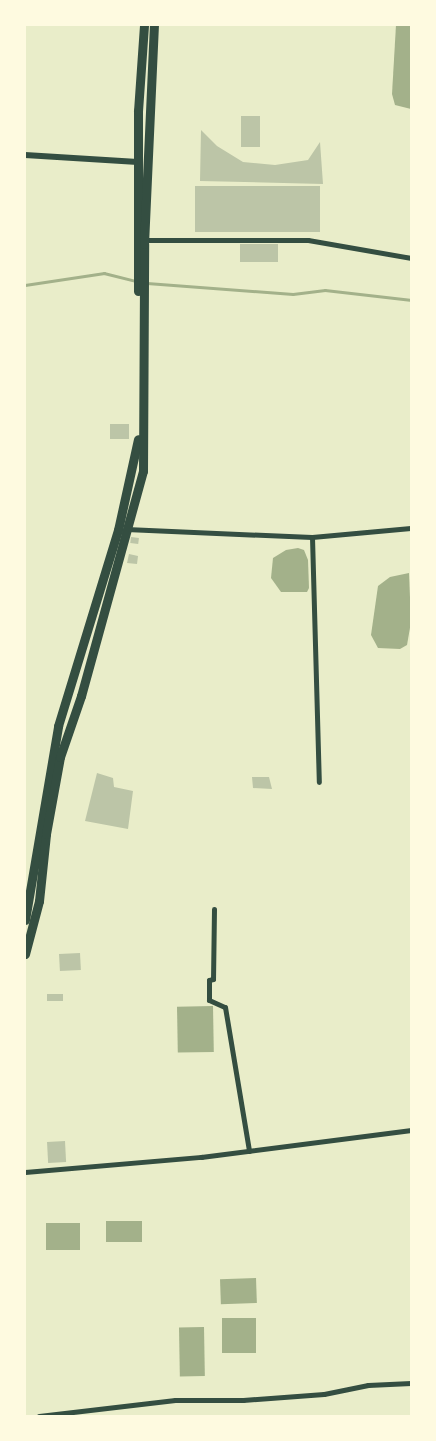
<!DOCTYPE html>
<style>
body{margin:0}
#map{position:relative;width:436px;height:1441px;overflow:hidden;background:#e9edc9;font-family:"DM Sans",sans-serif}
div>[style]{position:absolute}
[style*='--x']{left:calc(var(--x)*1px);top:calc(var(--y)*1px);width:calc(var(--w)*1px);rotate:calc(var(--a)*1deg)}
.water>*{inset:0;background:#a3b18a;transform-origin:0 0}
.stream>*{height:2.5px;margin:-1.25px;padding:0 1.25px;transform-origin:1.25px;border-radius:1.25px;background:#a3b18a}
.building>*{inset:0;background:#bcc5a7;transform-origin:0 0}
.minor>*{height:5px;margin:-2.5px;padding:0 2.5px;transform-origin:2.5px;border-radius:2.5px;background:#344e41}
.tertiary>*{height:6px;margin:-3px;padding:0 3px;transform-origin:3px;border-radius:3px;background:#344e41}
.trunk>*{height:9px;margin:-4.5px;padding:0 4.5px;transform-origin:4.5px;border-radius:4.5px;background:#344e41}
span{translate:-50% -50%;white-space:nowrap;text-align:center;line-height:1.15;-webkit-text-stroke:4px #fefae0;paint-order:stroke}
.frame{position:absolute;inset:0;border:26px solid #fefae0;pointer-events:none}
</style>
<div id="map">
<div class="water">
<div style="clip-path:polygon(396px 25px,411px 25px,411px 109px,395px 105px,392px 94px)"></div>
<div style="clip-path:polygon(298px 548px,304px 550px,308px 560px,309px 588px,307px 592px,281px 592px,271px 578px,273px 558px,286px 550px)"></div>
<div style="clip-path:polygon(409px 573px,411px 622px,407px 645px,400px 649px,378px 648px,371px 635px,378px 586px,390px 577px)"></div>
<div style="left:213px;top:1006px;width:46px;height:36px;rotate:89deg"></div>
<div style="left:106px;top:1221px;width:36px;height:21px"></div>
<div style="left:46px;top:1223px;width:34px;height:27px"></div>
<div style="left:256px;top:1278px;width:25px;height:36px;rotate:88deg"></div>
<div style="left:222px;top:1318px;width:34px;height:35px"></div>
<div style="left:204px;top:1327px;width:49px;height:25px;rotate:89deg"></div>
</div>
<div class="stream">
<div style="--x:147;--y:283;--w:146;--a:4.3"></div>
<div style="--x:293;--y:294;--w:32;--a:-7"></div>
<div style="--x:325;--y:290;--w:87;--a:6.6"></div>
<div style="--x:25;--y:285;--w:80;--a:-8.6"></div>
<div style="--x:104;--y:273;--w:34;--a:14"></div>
</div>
<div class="building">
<div style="left:241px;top:116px;width:19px;height:31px"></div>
<div style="clip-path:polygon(201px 130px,217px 146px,243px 162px,275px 165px,308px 160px,320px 142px,323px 184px,200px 181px)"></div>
<div style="left:195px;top:186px;width:125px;height:46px"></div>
<div style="left:240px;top:244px;width:38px;height:18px"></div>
<div style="left:110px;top:424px;width:19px;height:15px"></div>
<div style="left:131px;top:537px;width:8px;height:6px;rotate:7deg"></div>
<div style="clip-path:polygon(129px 554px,138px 556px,137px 564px,127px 563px)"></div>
<div style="clip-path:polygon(97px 773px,113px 778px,114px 787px,133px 791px,128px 829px,85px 821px)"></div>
<div style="clip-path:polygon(252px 777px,269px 777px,272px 789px,253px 788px)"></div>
<div style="left:80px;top:953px;width:17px;height:21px;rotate:87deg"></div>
<div style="left:47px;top:994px;width:16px;height:7px"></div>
<div style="left:65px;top:1141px;width:21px;height:18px;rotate:87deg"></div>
</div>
<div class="minor">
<div style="--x:143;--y:240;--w:165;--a:0"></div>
<div style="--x:308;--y:240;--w:105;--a:9.9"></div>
<div style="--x:126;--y:529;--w:186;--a:2.5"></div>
<div style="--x:312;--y:537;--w:99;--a:-5.2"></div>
<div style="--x:312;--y:537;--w:245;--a:88.4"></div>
<div style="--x:214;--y:909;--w:70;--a:90.8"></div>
<div style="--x:213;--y:979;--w:4;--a:166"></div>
<div style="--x:209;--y:980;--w:20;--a:90"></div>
<div style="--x:209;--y:1000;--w:17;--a:24"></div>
<div style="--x:225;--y:1007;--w:146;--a:80.5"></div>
<div style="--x:25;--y:1172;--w:177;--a:-4.9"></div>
<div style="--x:201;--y:1157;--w:212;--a:-7.3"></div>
<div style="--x:39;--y:1416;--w:137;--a:-6.7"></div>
<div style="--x:175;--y:1400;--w:68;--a:0"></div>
<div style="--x:243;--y:1400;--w:81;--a:-4.2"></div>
<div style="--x:324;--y:1394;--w:45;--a:-11.6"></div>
<div style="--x:368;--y:1385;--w:43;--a:-2.7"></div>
</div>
<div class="tertiary">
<div style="--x:25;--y:155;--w:113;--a:3.5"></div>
</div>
<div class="trunk">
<div style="--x:138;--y:291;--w:180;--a:-90"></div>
<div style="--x:138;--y:111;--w:86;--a:-86"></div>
<div style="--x:25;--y:920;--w:197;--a:-80.3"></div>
<div style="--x:58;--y:726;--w:205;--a:-73"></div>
<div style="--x:118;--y:530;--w:93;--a:-77.6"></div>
<div style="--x:25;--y:954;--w:55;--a:-75.2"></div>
<div style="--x:39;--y:901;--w:67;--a:-84"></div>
<div style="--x:46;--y:834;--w:78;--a:-79.7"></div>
<div style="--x:60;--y:757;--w:65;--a:-71"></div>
<div style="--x:81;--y:696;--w:233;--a:-74.6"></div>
<div style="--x:143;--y:471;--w:227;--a:-89.7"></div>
<div style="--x:144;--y:244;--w:219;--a:-87.4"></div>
</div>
<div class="frame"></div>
</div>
